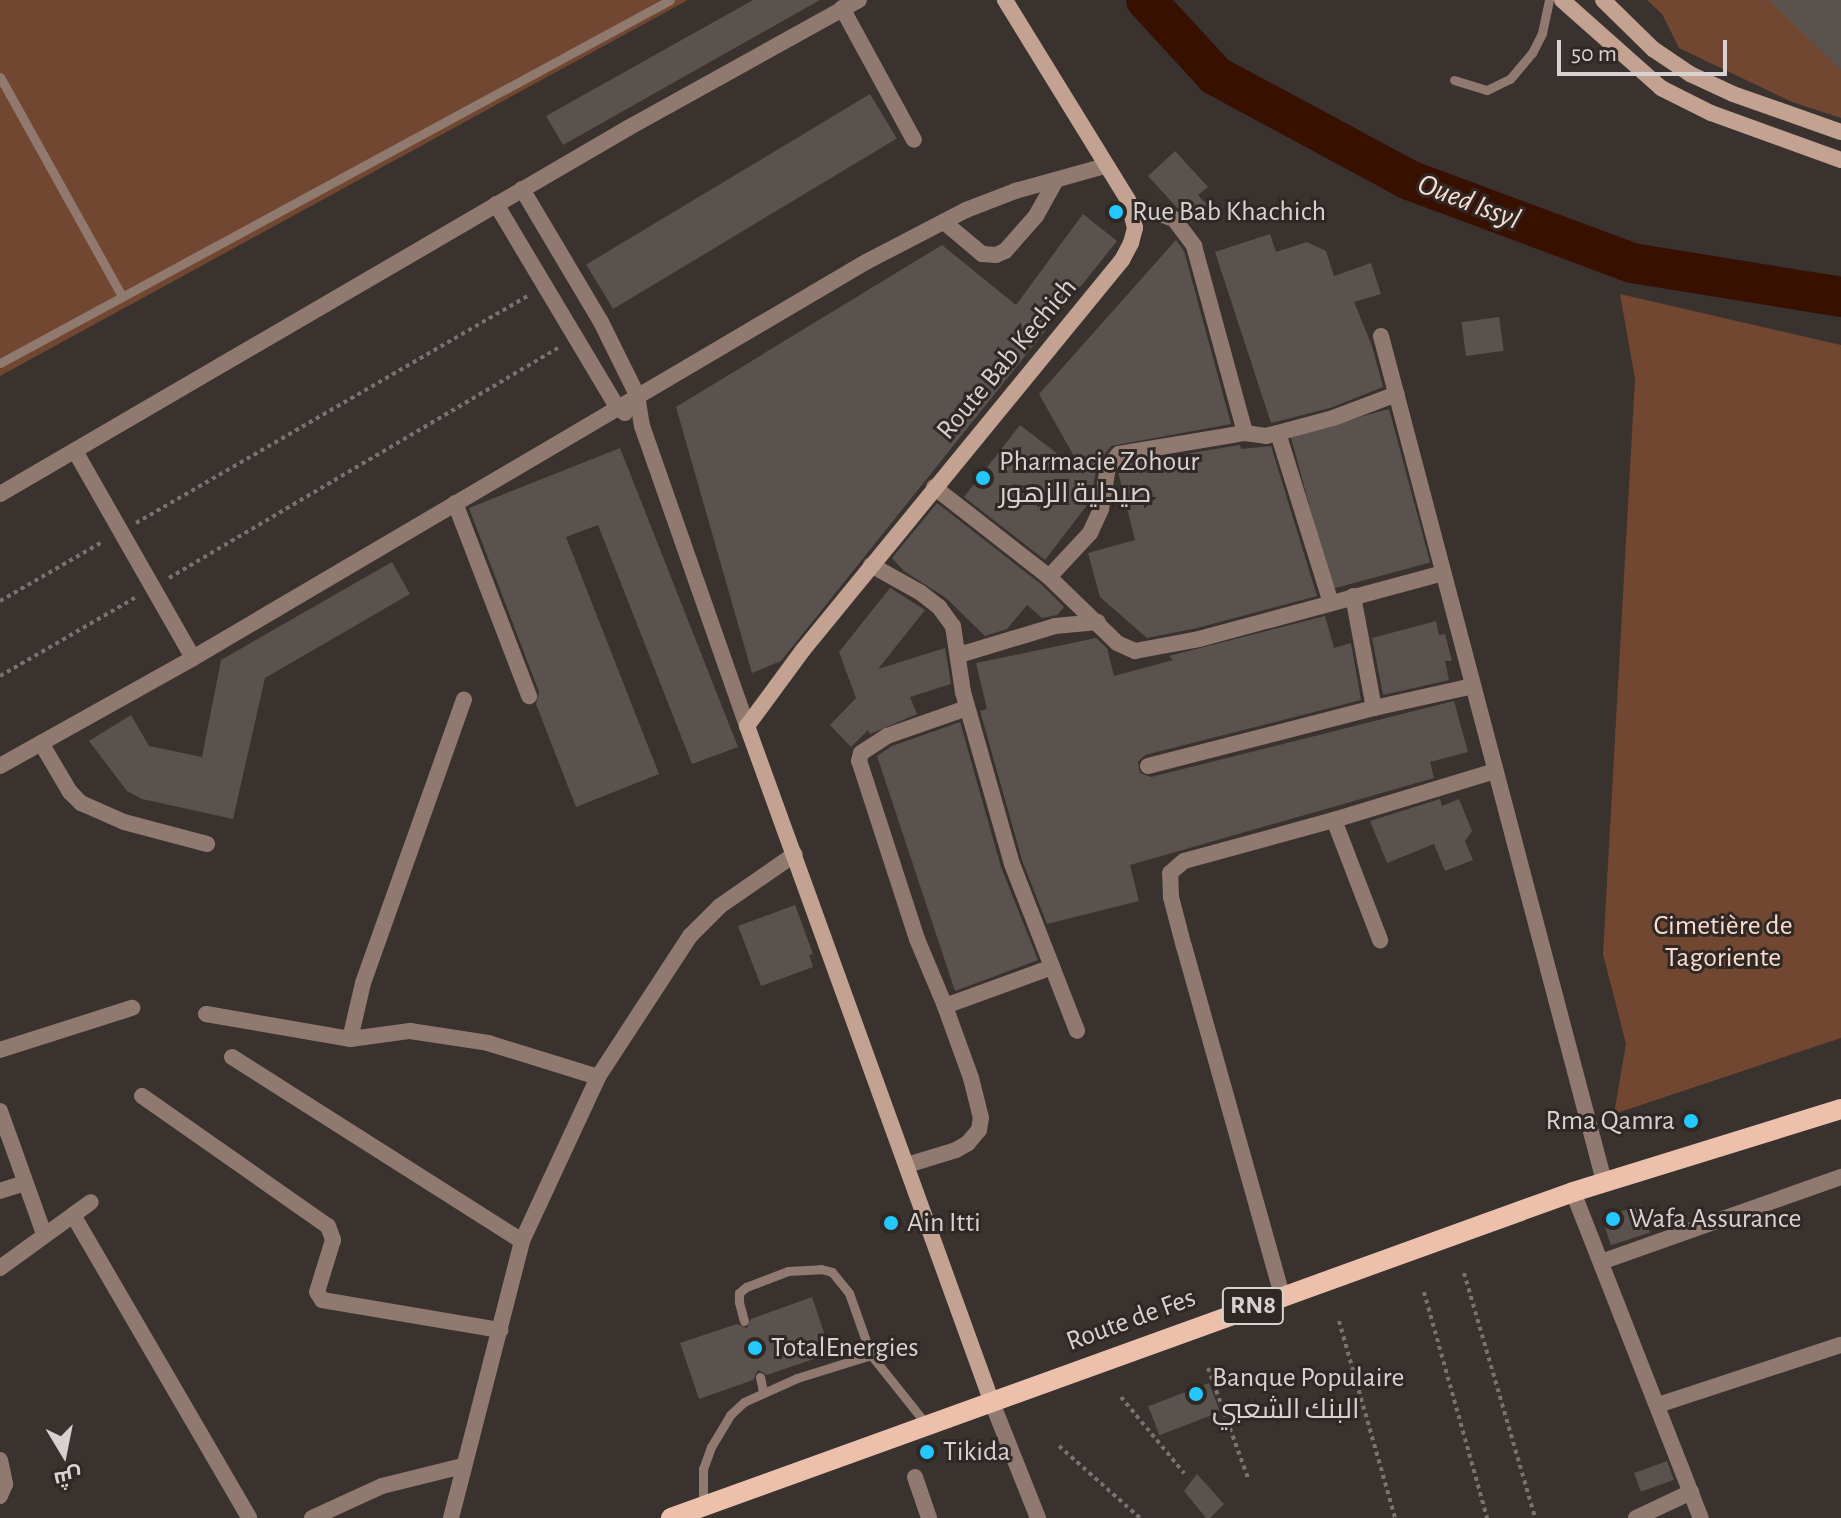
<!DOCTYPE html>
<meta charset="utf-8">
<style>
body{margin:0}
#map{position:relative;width:1841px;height:1518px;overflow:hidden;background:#39322f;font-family:"Alegreya Sans",Cairo,sans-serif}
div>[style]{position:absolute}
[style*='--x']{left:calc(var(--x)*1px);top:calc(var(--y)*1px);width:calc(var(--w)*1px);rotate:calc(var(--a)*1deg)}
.green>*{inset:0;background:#714732}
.river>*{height:40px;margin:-20px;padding:0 20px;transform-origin:20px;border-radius:20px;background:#371000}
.building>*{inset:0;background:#5a524f;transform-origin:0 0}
.path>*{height:4px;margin-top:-2px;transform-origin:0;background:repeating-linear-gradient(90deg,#787270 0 4px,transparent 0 8px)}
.lane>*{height:9px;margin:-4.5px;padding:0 4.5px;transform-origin:4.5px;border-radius:4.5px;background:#907a70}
.street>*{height:16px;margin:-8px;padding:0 8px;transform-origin:8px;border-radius:8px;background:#907a70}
.secondary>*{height:16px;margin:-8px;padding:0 8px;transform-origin:8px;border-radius:8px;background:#c4a292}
.primary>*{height:20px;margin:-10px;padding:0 10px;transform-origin:10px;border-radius:10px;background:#edc0ab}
.dots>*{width:22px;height:22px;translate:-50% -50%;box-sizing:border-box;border:4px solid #2f2825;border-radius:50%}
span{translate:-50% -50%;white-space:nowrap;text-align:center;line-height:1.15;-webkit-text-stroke:6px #2f2825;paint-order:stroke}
.shield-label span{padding:2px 6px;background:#2f2825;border:2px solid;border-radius:6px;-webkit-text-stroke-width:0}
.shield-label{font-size:26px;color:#d7d2d0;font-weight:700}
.poi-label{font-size:28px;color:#d7d2d0}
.left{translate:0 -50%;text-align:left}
.right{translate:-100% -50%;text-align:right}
.street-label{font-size:28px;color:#d7d2d0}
.park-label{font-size:28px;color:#fadbcd}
.water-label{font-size:30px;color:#fbdccd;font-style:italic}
.north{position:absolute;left:24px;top:1414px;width:80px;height:80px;-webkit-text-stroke:6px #2f2825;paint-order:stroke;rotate:170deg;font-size:22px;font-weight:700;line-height:32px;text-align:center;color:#d7d2d0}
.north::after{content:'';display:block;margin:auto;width:28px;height:36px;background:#d7d2d0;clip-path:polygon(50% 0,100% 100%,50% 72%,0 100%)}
.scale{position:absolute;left:1557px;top:40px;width:170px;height:36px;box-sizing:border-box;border:4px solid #d7d2d0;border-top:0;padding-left:10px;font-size:24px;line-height:28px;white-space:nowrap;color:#d7d2d0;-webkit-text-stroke:6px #2f2825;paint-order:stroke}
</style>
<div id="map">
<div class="green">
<div style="clip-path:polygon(0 0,688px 0,0 376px)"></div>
<div style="clip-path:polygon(1647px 0,1841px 0,1841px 118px,1792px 102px,1679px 48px,1662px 14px)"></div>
<div style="clip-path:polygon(1620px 294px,1841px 345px,1841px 1038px,1614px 1114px,1626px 1044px,1603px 954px,1635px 379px)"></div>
</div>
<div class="river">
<div style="--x:1146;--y:0;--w:103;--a:47.4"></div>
<div style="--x:1216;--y:76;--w:219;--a:28.3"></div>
<div style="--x:1409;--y:180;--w:238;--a:20.4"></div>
<div style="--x:1632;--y:263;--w:212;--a:9.2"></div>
</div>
<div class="building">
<div style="clip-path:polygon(753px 0,820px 0,563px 145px,546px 116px)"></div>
<div style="clip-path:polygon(1769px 0,1841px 0,1841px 70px)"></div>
<div style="left:870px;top:94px;width:52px;height:331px;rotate:59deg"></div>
<div style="clip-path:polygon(1175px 151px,1208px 187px,1198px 195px,1209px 207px,1191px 223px,1148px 176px)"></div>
<div style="clip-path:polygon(1083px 214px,1117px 241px,781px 661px,752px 673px,676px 407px,942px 245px,1016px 305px)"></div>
<div style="clip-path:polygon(1270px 234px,1276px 252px,1307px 242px,1326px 251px,1334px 276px,1371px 263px,1381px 294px,1354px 302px,1372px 346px,1383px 387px,1330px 408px,1271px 423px,1215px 252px)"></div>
<div style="clip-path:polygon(1176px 240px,1184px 251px,1231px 424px,1111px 446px,1097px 464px,1091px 500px,1045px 560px,964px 497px,1020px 425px,1084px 474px,1039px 394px)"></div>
<div style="left:1499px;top:317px;width:34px;height:38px;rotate:82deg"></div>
<div style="left:1389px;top:409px;width:159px;height:102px;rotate:75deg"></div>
<div style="clip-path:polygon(1240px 445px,1241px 449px,1271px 446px,1317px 596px,1197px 628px,1147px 638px,1100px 597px,1088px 553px,1135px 540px,1118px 472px,1125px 464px)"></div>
<div style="clip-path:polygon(620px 448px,738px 747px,692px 764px,598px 525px,566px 537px,659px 774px,576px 807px,536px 704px,539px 692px,469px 508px)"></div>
<div style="clip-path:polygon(937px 503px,1042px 585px,1064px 607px,1057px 615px,1042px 618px,1027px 605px,1007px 629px,985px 636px,946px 598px,904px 571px,892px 558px)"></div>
<div style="clip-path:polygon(392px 562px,410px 594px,265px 678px,233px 819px,142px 799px,127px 791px,89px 741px,131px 715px,149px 746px,202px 757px,221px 660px)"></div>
<div style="clip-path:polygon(890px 588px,925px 610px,878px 669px,945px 648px,951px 684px,910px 697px,917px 714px,870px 734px,868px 730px,851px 747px,830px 725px,856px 698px,839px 652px)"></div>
<div style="clip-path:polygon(1325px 616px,1334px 648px,1351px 643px,1361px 700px,1145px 755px,1138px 762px,1140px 773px,1151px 777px,1454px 701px,1468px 752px,1430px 762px,1434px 778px,1130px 865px,1139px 901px,1047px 924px,1022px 860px,980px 711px,987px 709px,976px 663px,1096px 638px,1107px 648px,1114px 676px,1173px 660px,1169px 656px)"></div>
<div style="clip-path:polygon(1436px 621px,1439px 635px,1445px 634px,1452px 661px,1445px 661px,1449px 680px,1383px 695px,1372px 638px)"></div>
<div style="clip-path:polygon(960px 722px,1001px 867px,1038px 960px,955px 991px,877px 756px,892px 746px)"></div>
<div style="clip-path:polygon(1440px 799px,1442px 806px,1459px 799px,1472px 831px,1465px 841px,1473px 860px,1445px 871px,1434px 844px,1387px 863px,1370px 821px)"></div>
<div style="clip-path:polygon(795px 905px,813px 954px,809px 955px,813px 967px,761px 986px,738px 926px)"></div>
<div style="left:1641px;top:1205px;width:29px;height:41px;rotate:72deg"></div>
<div style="clip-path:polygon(812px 1297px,831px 1353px,767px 1375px,758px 1370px,753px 1380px,699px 1399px,680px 1343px,737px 1324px,747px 1328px,751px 1319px)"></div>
<div style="left:1209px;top:1383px;width:31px;height:65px;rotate:69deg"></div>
<div style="left:1667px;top:1461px;width:20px;height:35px;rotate:70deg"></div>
<div style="clip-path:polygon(1197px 1474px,1224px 1504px,1210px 1518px,1206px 1518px,1184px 1491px)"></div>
</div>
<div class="path">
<div style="--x:136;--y:523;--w:455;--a:-30.1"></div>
<div style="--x:169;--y:578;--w:456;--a:-30.6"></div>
<div style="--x:0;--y:601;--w:120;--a:-30"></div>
<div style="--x:0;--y:676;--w:160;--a:-30.1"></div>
<div style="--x:1464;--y:1273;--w:255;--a:73.8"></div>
<div style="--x:1424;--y:1292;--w:235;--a:74.4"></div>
<div style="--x:1339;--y:1321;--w:205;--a:74.1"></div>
<div style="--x:1208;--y:1368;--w:117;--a:70"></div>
<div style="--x:1121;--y:1397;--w:99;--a:50.3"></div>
<div style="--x:1059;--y:1446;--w:108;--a:41.6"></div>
</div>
<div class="lane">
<div style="--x:0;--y:77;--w:251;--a:60.9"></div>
<div style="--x:1454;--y:80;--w:34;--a:17"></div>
<div style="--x:1487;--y:90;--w:25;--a:-26"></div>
<div style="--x:1510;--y:79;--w:34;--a:-50"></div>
<div style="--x:1532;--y:53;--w:22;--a:-63"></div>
<div style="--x:1542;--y:33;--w:34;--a:-78"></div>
<div style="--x:0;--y:363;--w:762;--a:-28.45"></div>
<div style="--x:744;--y:1321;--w:20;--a:-105"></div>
<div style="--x:739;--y:1302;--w:9;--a:-90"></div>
<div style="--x:739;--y:1293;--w:9;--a:-41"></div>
<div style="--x:746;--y:1287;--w:45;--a:-20.9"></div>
<div style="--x:788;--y:1271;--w:33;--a:-3"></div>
<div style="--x:821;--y:1269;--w:11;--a:15"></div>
<div style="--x:832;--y:1272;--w:27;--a:51"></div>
<div style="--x:849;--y:1293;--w:66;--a:70.5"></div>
<div style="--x:760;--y:1377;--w:14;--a:78"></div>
<div style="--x:703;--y:1506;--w:37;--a:-90"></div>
<div style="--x:703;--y:1469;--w:23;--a:-70"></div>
<div style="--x:711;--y:1447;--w:37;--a:-59"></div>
<div style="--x:730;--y:1415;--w:19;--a:-43"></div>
<div style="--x:744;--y:1402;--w:58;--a:-24.4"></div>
<div style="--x:797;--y:1378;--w:77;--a:-17.3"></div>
<div style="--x:871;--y:1355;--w:88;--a:51.4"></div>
</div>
<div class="street">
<div style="--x:842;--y:8;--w:150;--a:61.4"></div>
<div style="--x:522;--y:189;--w:155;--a:59.3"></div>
<div style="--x:601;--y:322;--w:81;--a:63.7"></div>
<div style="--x:637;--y:395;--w:31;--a:81"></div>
<div style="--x:642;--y:426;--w:318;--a:70.7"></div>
<div style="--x:496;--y:204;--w:236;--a:59.2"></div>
<div style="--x:617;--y:407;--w:10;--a:37"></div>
<div style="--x:1133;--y:213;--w:21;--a:-3"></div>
<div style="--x:1154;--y:212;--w:21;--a:19"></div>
<div style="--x:1174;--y:219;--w:34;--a:53"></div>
<div style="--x:1194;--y:246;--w:194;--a:74.7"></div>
<div style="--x:944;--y:222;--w:50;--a:40.1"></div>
<div style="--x:982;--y:254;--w:14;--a:4"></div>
<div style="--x:996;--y:255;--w:10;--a:-24"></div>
<div style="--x:1005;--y:251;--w:47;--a:-48.5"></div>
<div style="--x:1036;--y:216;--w:41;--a:-60.9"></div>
<div style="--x:1381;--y:336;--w:874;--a:75.22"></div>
<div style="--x:1278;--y:433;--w:178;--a:72.7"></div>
<div style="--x:75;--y:451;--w:238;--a:60.3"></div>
<div style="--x:934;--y:487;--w:146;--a:38"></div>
<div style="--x:1049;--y:577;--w:95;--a:44.1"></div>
<div style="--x:1117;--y:643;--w:20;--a:24"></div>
<div style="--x:1135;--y:651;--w:65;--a:-10.6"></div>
<div style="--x:1199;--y:639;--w:253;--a:-15.1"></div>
<div style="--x:0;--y:494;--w:727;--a:-30.23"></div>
<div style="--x:628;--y:128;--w:264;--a:-29"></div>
<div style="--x:455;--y:503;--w:207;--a:69"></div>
<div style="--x:871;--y:565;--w:57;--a:29.2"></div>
<div style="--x:921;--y:593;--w:23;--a:38"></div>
<div style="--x:939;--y:607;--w:24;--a:54"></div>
<div style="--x:953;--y:626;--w:67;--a:81.4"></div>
<div style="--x:963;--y:692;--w:179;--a:74.1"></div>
<div style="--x:1012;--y:864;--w:179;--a:68.7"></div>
<div style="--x:1049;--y:577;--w:60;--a:-47"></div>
<div style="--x:1090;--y:533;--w:26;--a:-65"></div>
<div style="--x:1101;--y:509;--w:43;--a:-80.5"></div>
<div style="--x:1108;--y:467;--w:17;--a:-50"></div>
<div style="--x:1119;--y:454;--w:128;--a:-9.5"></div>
<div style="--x:1245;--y:433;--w:21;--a:8"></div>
<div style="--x:1266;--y:436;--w:69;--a:-15"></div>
<div style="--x:1333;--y:418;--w:68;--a:-20.6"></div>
<div style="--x:1353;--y:596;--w:114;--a:79.4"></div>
<div style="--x:1374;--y:708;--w:101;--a:-12.5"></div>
<div style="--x:959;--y:655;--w:100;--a:-16.8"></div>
<div style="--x:1055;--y:626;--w:43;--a:-5.3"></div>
<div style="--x:41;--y:743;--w:57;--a:59.4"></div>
<div style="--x:70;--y:792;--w:16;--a:45"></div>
<div style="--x:81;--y:803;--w:47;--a:23.8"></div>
<div style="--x:124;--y:822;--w:86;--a:14.8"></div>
<div style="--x:0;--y:766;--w:221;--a:-29.2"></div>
<div style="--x:193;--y:658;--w:781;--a:-30.47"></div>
<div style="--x:866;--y:262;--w:113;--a:-27.5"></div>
<div style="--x:966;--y:210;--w:53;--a:-21.2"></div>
<div style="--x:1015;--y:191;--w:93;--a:-15.5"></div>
<div style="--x:1148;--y:766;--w:233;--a:-14.4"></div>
<div style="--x:1334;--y:820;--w:129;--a:69"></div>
<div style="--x:945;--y:1006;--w:73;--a:-112.7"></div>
<div style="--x:917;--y:939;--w:187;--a:-108"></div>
<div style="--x:859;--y:761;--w:8;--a:-76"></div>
<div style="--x:861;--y:753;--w:31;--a:-33"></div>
<div style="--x:887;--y:736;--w:85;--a:-19.3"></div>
<div style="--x:206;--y:1014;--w:146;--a:9.8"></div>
<div style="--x:350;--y:1039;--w:61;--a:-7.6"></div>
<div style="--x:410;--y:1031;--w:79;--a:8.7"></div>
<div style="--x:488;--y:1043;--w:115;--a:17.2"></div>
<div style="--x:350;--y:1039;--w:57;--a:-76.9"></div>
<div style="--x:363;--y:983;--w:301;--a:-70.4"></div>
<div style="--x:0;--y:1050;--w:139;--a:-17.7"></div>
<div style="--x:232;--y:1057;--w:343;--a:32.4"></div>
<div style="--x:142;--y:1096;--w:227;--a:35"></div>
<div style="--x:328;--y:1226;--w:15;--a:70"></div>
<div style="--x:333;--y:1240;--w:54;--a:107.1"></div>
<div style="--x:317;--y:1292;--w:9;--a:58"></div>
<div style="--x:322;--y:1300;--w:181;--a:9.6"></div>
<div style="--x:0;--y:1111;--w:131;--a:70.3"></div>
<div style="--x:907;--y:1165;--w:51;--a:-17"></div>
<div style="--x:956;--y:1150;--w:14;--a:-30"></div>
<div style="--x:968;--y:1143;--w:17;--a:-50"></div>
<div style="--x:979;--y:1130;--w:12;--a:-81"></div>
<div style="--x:981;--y:1118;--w:41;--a:-104"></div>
<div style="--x:971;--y:1078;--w:77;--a:-109.9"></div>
<div style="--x:945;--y:1006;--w:114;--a:-20"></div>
<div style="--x:0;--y:1191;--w:25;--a:-18"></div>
<div style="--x:1573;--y:1192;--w:350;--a:68.6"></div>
<div style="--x:73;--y:1215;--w:350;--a:59.8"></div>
<div style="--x:1601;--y:1262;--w:255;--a:-19.5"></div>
<div style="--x:0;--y:1268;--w:112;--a:-36"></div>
<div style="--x:1282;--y:1295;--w:362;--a:-105.7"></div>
<div style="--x:1184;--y:947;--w:52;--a:-104.6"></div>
<div style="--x:1171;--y:897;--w:24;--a:-92"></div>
<div style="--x:1170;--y:873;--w:18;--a:-41"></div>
<div style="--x:1184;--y:861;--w:156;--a:-15.3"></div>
<div style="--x:1334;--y:820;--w:168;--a:-16.9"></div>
<div style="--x:991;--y:1400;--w:127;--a:68.3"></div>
<div style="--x:1658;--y:1405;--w:193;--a:-18.2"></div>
<div style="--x:0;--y:1460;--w:25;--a:78"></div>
<div style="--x:5;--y:1484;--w:13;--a:113"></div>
<div style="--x:915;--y:1477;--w:43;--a:71.1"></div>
<div style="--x:312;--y:1518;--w:77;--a:-24.6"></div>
<div style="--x:382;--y:1486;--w:82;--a:-14"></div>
<div style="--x:451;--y:1518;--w:286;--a:-75.6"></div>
<div style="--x:522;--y:1241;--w:181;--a:-65.1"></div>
<div style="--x:598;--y:1077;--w:168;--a:-56.9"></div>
<div style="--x:690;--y:936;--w:42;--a:-45"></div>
<div style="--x:720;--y:906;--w:91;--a:-34.7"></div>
<div style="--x:1636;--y:1518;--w:61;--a:-25.3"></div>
</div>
<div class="secondary">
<div style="--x:1562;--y:0;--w:132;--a:41.6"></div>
<div style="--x:1661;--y:88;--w:56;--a:26.6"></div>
<div style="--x:1711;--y:113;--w:138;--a:19.9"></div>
<div style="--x:1603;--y:0;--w:70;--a:44.4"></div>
<div style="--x:1653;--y:49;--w:45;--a:34"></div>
<div style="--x:1690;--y:74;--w:47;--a:24.9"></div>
<div style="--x:1733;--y:94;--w:114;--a:19.4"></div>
<div style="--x:991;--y:1400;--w:717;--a:-109.9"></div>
<div style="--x:747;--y:726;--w:94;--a:-53.6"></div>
<div style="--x:803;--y:650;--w:504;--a:-50.72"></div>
<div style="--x:1122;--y:260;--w:19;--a:-62"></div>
<div style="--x:1131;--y:243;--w:16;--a:-75"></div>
<div style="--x:1135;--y:228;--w:29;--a:-104"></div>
<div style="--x:1128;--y:200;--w:235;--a:-121.6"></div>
</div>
<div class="primary">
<div style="--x:671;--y:1518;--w:959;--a:-19.87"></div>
<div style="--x:1573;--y:1192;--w:281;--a:-17.2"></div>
</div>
<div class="dots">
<div style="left:1116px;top:212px;background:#23c9fe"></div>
<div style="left:983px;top:478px;background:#23c9fe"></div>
<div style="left:1691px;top:1121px;background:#23c9fe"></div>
<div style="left:1613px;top:1219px;background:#23c9fe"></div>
<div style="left:891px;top:1223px;background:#23c9fe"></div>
<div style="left:755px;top:1348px;background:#23c9fe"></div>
<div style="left:1196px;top:1394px;background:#23c9fe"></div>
<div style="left:927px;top:1452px;background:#23c9fe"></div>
</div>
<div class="shield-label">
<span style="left:1253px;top:1306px">RN8</span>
</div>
<div class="poi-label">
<span class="left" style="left:1132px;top:212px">Rue Bab Khachich</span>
<span class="left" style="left:999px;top:478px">Pharmacie Zohour<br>صيدلية الزهور</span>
<span class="right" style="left:1675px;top:1121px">Rma Qamra</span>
<span class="left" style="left:1629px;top:1219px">Wafa Assurance</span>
<span class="left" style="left:907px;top:1223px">Ain Itti</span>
<span class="left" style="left:771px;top:1348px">TotalEnergies</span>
<span class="left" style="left:1212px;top:1394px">Banque Populaire<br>البنك الشعبي</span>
<span class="left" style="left:943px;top:1452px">Tikida</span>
</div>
<div class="street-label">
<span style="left:1007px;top:359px;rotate:-50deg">Route Bab Kechich</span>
<span style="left:1131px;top:1320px;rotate:-20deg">Route de Fes</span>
</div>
<div class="park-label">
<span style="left:1723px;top:942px">Cimetière de<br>Tagoriente</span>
</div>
<div class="water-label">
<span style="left:1469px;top:202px;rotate:21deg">Oued Issyl</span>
</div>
<div class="north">ش</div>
<div class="scale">50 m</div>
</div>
